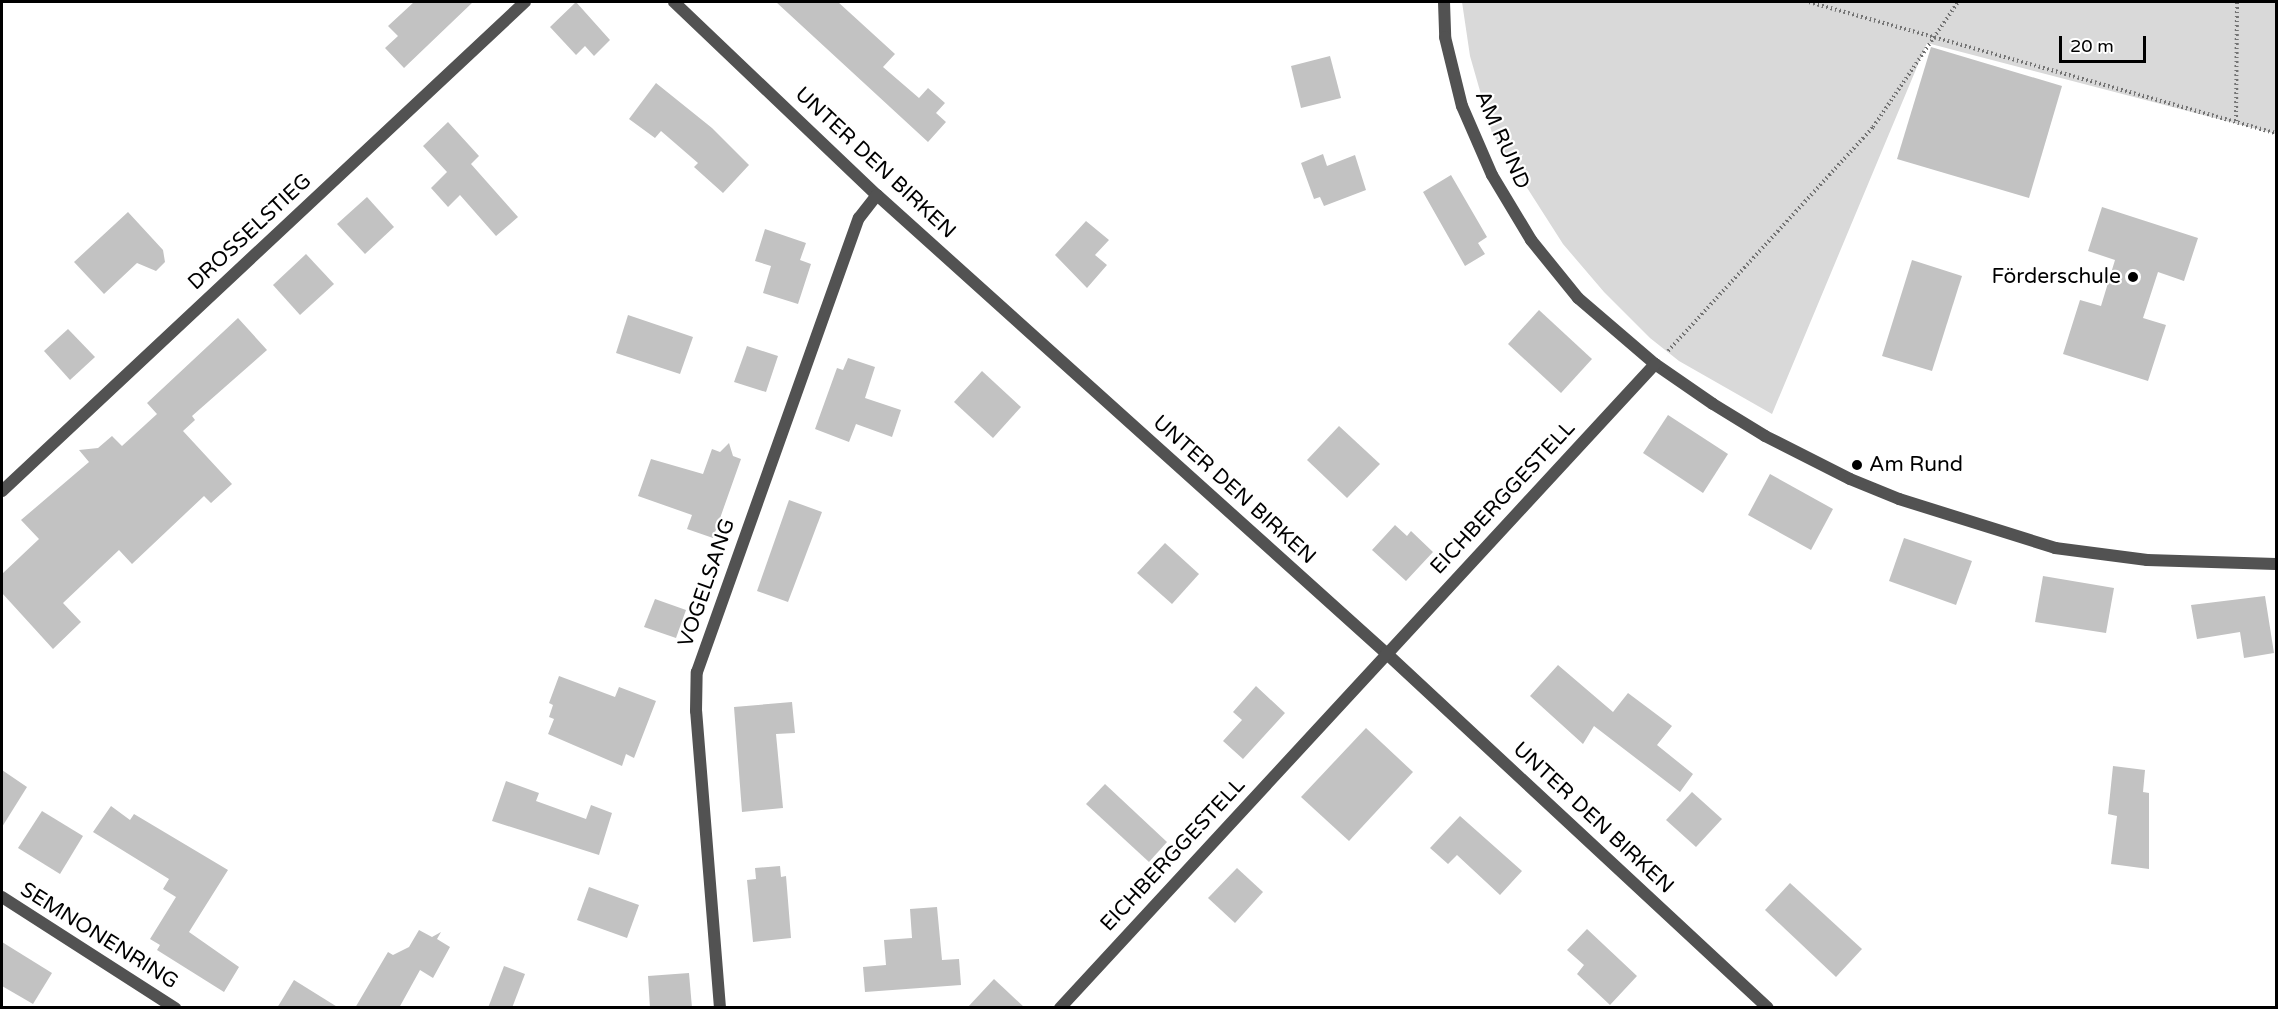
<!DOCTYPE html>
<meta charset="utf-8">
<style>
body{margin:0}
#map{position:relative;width:2278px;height:1009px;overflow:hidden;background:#fff;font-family:"Varela Round",sans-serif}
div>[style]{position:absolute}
.green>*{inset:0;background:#d9d9d9}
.building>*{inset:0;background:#c2c2c2}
.path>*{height:4px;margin-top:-2px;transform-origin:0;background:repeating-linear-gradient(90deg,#747474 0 1.5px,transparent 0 4.5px)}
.minor>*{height:12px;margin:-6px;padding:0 6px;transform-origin:6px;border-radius:6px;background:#525252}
.dots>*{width:16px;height:16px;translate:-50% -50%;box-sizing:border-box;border:3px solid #fff;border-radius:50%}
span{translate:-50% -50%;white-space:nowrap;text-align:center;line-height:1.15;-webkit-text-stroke:4.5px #fff;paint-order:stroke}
.street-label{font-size:21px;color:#000}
.poi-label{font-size:21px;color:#000}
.right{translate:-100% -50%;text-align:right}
.left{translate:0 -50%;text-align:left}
.frame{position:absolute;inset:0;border:3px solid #000;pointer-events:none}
.scale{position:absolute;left:2059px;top:36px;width:87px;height:27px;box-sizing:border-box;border:3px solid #000;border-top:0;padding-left:8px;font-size:18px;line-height:21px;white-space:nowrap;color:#000;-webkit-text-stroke:4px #fff;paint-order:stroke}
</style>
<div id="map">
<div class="green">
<div style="clip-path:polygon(1462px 2px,2276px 2px,2276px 134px,1927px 43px,1772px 414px,1679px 361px,1650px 338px,1604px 292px,1563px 244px,1492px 133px,1470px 56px)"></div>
</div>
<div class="building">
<div style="clip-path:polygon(414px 2px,473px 2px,404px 68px,385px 48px,398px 36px,388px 26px)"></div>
<div style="clip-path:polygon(576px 2px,610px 40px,594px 56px,585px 46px,576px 55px,550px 27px)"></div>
<div style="clip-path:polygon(776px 2px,838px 2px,895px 54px,883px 67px,919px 98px,928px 88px,945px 103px,936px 113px,946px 122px,928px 142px)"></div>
<div style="clip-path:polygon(1931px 47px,2062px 86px,2029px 198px,1897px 159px)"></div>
<div style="clip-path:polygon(1330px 56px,1341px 98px,1301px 108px,1291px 66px)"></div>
<div style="clip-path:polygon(656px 83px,712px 128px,749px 165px,723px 193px,694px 167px,698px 163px,661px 131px,655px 138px,629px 119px)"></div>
<div style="clip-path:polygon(448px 122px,479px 156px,471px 164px,518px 217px,496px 236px,460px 195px,448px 207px,431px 188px,447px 172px,423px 146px)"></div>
<div style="clip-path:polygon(1323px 154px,1327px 166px,1355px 155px,1366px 190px,1324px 206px,1320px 197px,1314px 199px,1301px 163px)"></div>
<div style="clip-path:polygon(1451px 175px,1487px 237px,1478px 243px,1485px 254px,1465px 266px,1423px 192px)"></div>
<div style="clip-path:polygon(367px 197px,394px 227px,365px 254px,337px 224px)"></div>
<div style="clip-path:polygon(2102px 207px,2198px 238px,2184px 281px,2158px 272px,2143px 318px,2166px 325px,2148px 381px,2063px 354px,2080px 300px,2101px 306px,2115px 260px,2088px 251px)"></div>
<div style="clip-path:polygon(128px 212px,163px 250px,165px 262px,156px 271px,137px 263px,104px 294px,74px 262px)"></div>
<div style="clip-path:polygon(1086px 221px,1109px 240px,1095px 255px,1107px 265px,1087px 288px,1055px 255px)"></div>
<div style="clip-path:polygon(765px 229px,806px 243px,800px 260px,811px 264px,798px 304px,763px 293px,771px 266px,755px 261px)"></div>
<div style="clip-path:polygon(306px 254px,334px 284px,300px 315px,273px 285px)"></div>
<div style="clip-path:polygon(1912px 260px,1962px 276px,1932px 371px,1882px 356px)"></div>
<div style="clip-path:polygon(1539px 310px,1592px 359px,1561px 393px,1508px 344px)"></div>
<div style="clip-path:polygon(628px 315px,693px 337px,680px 374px,616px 353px)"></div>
<div style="clip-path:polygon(238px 318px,267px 350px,192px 416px,195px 420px,183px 431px,232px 484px,211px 503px,204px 496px,132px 564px,119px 550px,63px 603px,81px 622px,53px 649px,2px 593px,2px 574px,39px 539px,21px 520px,89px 462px,79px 450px,98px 448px,112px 436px,122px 446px,157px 414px,147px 403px)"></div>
<div style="clip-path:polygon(68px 329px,95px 357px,70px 380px,44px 351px)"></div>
<div style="clip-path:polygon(747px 346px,778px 356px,766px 392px,734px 382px)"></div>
<div style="clip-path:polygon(848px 358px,875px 367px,865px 398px,901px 410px,892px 437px,856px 424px,849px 442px,815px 429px,837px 368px,843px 370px)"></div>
<div style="clip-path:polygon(982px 371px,1021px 407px,993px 438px,954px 402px)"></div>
<div style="clip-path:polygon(1668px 415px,1728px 454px,1703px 493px,1643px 453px)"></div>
<div style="clip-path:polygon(1339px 426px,1380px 464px,1347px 498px,1307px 460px)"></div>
<div style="clip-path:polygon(729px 443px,733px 456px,741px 459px,713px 538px,687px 529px,692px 515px,638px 496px,651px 459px,703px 474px,712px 449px,720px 452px)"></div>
<div style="clip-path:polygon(1770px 474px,1833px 509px,1811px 550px,1748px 515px)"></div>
<div style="clip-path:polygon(789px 500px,822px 512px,788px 602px,757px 591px)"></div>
<div style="clip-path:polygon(1395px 525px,1407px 536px,1411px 531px,1433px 552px,1406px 581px,1372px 550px)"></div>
<div style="clip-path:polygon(1904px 538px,1972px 561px,1956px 605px,1889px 581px)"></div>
<div style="clip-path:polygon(1165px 543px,1199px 574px,1172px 604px,1137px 573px)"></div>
<div style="clip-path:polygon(2043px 576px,2114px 588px,2106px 633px,2035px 622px)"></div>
<div style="clip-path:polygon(2265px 596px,2274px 653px,2244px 658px,2240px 632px,2197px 639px,2191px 605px)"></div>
<div style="clip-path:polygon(655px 599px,686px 610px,676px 638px,644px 627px)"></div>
<div style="clip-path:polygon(1558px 665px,1613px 712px,1628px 693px,1672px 726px,1657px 745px,1693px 774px,1680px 792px,1594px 726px,1583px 744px,1530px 696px)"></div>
<div style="clip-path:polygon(559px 676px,615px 697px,619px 687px,656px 701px,634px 758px,626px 754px,622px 766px,548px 734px,554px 719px,549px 717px,553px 705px,549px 703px)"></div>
<div style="clip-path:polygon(1256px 686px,1285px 713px,1243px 759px,1223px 741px,1242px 720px,1233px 712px)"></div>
<div style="clip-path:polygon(792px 702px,795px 733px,776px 734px,783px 808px,742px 812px,734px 707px)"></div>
<div style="clip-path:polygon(1366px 728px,1413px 772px,1349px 841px,1301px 797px)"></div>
<div style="clip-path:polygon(2113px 766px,2145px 770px,2143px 792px,2149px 793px,2149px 869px,2111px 864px,2117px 816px,2108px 814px)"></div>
<div style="clip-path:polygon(2px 770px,27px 787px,2px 827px)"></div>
<div style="clip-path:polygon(506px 781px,539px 793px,536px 801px,586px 819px,591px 805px,612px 813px,599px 855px,492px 821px)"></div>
<div style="clip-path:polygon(1105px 784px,1167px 842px,1149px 862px,1086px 804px)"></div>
<div style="clip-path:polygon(1692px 792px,1722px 819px,1696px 847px,1666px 820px)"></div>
<div style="clip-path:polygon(111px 806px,130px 820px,134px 814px,228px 870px,189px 932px,239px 967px,224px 992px,157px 950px,160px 945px,150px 939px,176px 897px,163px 889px,169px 879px,93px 832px)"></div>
<div style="clip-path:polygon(42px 811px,83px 836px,60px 874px,18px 848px)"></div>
<div style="clip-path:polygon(1460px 816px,1522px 871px,1500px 895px,1457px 855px,1448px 864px,1430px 848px)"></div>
<div style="clip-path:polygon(780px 866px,781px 877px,786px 876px,791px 938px,753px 942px,747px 880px,756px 879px,755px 868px)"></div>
<div style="clip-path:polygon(1237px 868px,1263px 892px,1235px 923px,1208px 898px)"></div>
<div style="clip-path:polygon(1790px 883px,1862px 949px,1836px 977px,1765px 910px)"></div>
<div style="clip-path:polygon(589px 887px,639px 905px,627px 938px,577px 920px)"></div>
<div style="clip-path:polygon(937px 907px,942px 960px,959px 959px,961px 985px,865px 992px,863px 967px,886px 965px,884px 940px,912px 938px,910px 909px)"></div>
<div style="clip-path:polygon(1587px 929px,1637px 976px,1610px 1005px,1577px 974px,1584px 965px,1567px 950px)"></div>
<div style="clip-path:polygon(419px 930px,432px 937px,441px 932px,437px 939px,450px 947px,433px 978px,420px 970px,399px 1008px,355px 1008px,388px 952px,393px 955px,409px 947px)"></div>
<div style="clip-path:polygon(2px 942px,52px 973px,33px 1004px,2px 986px)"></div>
<div style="clip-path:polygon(504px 966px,525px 974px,512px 1008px,488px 1008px)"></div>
<div style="clip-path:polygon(689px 973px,692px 1008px,650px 1008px,648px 976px)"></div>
<div style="clip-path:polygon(994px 979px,1025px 1008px,967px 1008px)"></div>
<div style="clip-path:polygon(294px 980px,339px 1008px,277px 1008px)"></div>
</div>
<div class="path">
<div style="left:1809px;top:2px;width:485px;rotate:15.7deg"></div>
<div style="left:2236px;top:121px;width:119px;rotate:-89.5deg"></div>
<div style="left:1668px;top:351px;width:304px;rotate:-47.5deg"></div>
<div style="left:1873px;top:127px;width:151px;rotate:-55.8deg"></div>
</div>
<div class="minor">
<div style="left:674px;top:2px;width:280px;rotate:43.6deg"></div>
<div style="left:877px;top:195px;width:685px;rotate:41.98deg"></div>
<div style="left:1386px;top:653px;width:521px;rotate:42.9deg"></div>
<div style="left:1444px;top:2px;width:35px;rotate:88deg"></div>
<div style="left:1445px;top:37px;width:71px;rotate:76.2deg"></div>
<div style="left:1462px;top:106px;width:75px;rotate:66.5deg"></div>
<div style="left:1492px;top:175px;width:76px;rotate:59deg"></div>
<div style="left:1531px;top:240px;width:75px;rotate:51deg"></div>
<div style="left:1578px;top:298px;width:101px;rotate:40.6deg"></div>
<div style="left:1655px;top:364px;width:70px;rotate:34.6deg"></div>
<div style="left:1713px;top:404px;width:61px;rotate:31.6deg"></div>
<div style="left:1765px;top:436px;width:95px;rotate:26.8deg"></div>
<div style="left:1850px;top:479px;width:53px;rotate:22.2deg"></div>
<div style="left:1899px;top:499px;width:164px;rotate:17.4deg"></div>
<div style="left:2055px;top:548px;width:93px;rotate:7.4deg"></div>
<div style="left:2147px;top:560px;width:129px;rotate:1.8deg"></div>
<div style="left:2px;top:491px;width:716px;rotate:-43.08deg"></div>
<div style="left:2px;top:897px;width:206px;rotate:32.7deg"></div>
<div style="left:720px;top:1008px;width:298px;rotate:-94.6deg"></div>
<div style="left:696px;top:711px;width:39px;rotate:-89deg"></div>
<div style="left:697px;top:672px;width:482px;rotate:-70.4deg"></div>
<div style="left:859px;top:218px;width:29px;rotate:-52deg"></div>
<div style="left:1060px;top:1008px;width:877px;rotate:-47.26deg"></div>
</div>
<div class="dots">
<div style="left:2133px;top:277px;background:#000"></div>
<div style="left:1857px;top:465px;background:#000"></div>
</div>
<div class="street-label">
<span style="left:1502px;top:140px;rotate:66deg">AM RUND</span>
<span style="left:875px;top:163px;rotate:43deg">UNTER DEN BIRKEN</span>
<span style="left:250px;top:232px;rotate:-43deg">DROSSELSTIEG</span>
<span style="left:1234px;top:490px;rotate:42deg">UNTER DEN BIRKEN</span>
<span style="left:1503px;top:498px;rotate:-47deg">EICHBERGGESTELL</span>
<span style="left:707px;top:583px;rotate:-71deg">VOGELSANG</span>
<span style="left:1593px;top:818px;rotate:43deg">UNTER DEN BIRKEN</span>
<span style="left:1173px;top:855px;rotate:-47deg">EICHBERGGESTELL</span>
<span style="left:99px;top:936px;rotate:32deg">SEMNONENRING</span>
</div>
<div class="poi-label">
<span class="right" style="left:2121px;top:277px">Förderschule</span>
<span class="left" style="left:1869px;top:465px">Am Rund</span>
</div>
<div class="frame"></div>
<div class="scale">20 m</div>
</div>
